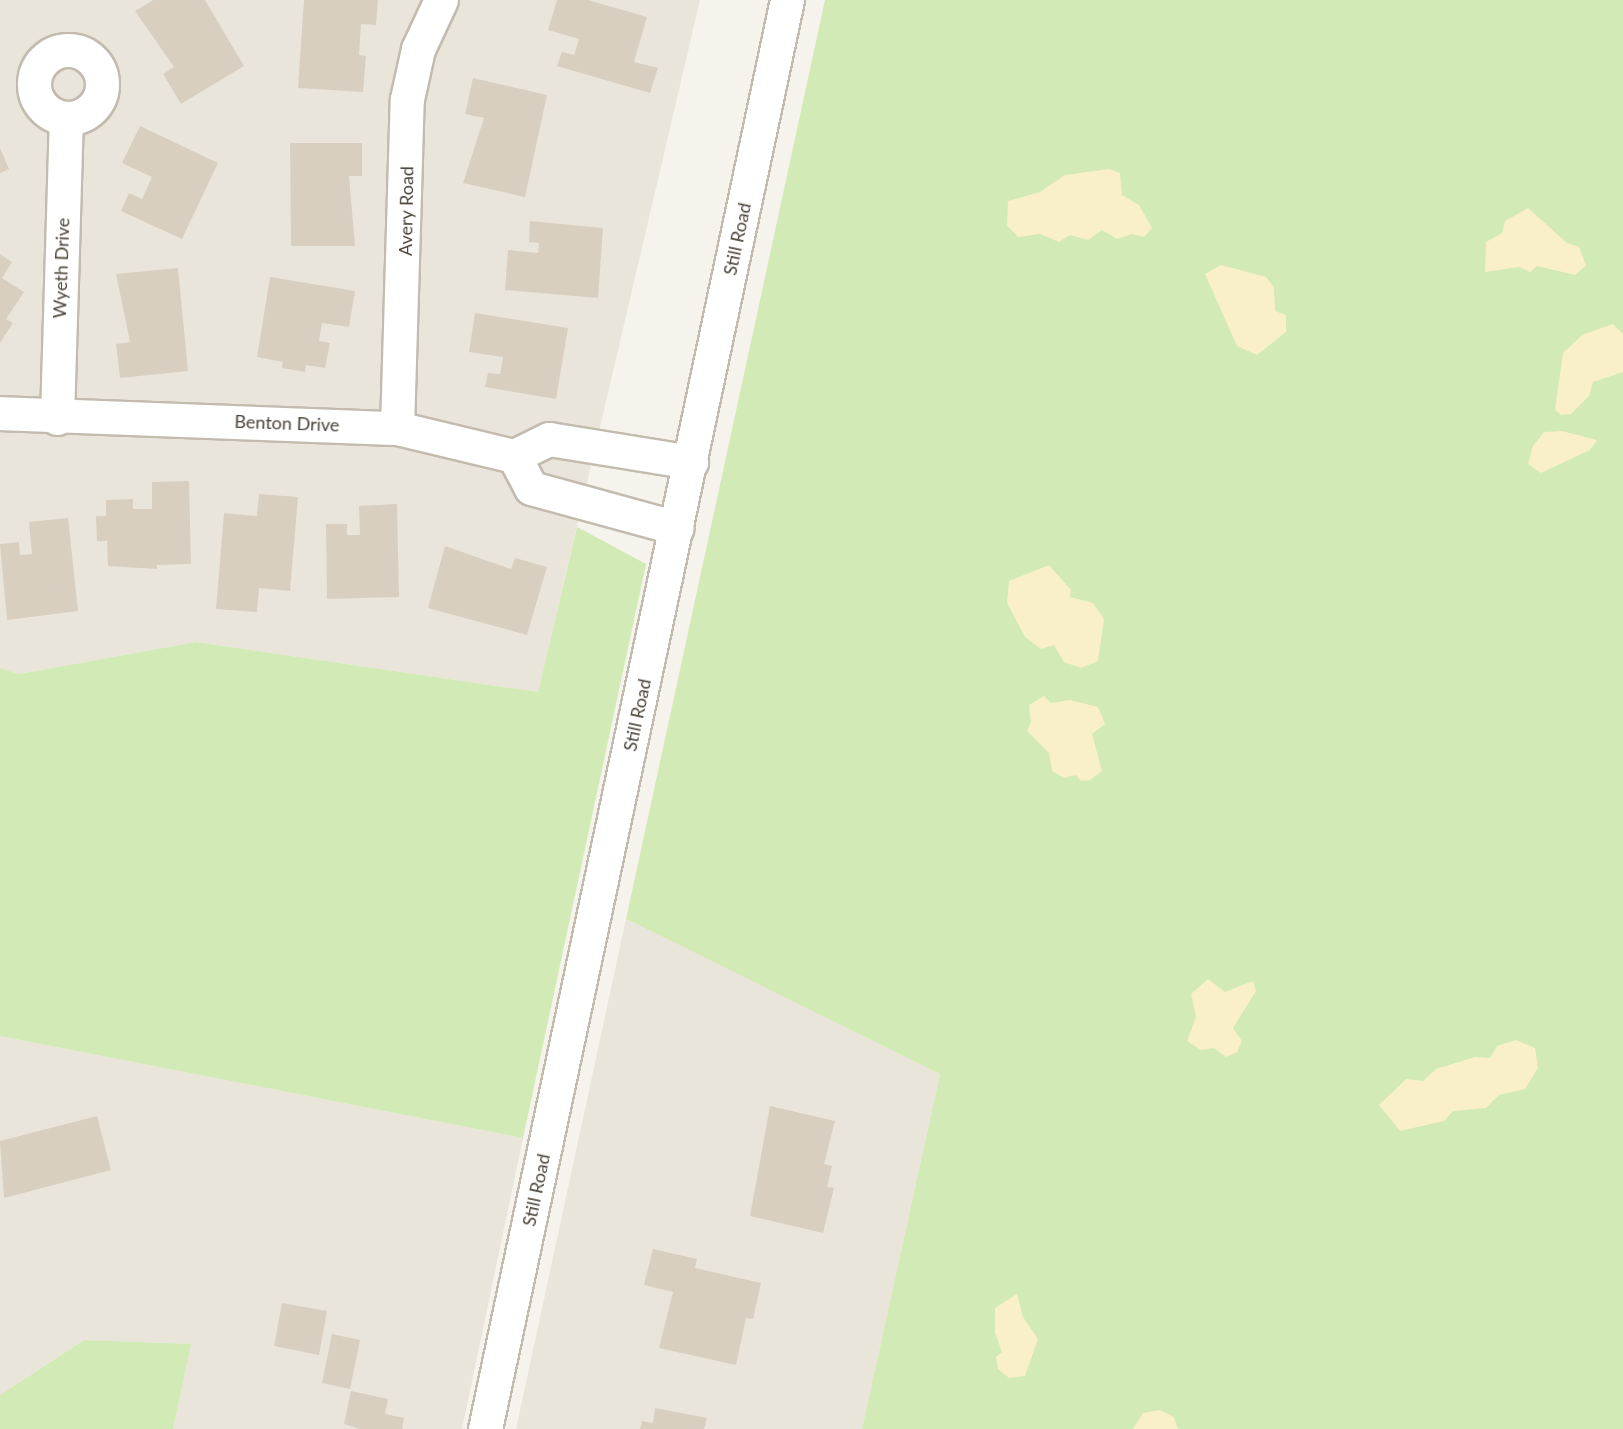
<!DOCTYPE html>
<style>
body{margin:0}
#map{position:relative;width:1623px;height:1429px;overflow:hidden;background:#f6f3ec;font-family:Lato,sans-serif}
div>[style]{position:absolute}
.residential>*{inset:0;background:#eae5da}
.green>*{inset:0;background:#d2eab5}
.sand>*{inset:0;background:#f9efc9}
.building>*{inset:0;background:#d8cfc1}
.roads{filter:drop-shadow(2px 0 #c2bbae) drop-shadow(-2px 0 #c2bbae) drop-shadow(0 2px #c2bbae) drop-shadow(0 -2px #c2bbae)}
.minor>*{height:33px;margin:-16.5px;padding:0 16.5px;transform-origin:16.5px;border-radius:16.5px;background:#fff}
.minor>.ring{margin:-16.5px;padding:0;box-sizing:content-box;background:none;border:33px solid #fff;border-radius:50%}
span{translate:-50% -50%;white-space:nowrap;text-align:center;line-height:1.15;-webkit-text-stroke:4.5px #fff;paint-order:stroke}
.street-label{font-size:18px;color:#4b4439}
</style>
<div id="map">
<div class="residential">
<div style="clip-path:polygon(0 0,700px 0,538px 692px,196px 642px,19px 674px,0 668px)"></div>
<div style="clip-path:polygon(626px 919px,940px 1074px,862px 1429px,516px 1429px)"></div>
<div style="clip-path:polygon(0 1036px,523px 1138px,462px 1429px,173px 1429px,190px 1344px,84px 1340px,0 1395px)"></div>
</div>
<div class="green">
<div style="clip-path:polygon(825px 0,1623px 0,1623px 1429px,862px 1429px,940px 1074px,626px 919px)"></div>
<div style="clip-path:polygon(577px 527px,646px 564px,523px 1138px,0 1036px,0 668px,19px 674px,196px 642px,538px 692px)"></div>
<div style="clip-path:polygon(84px 1340px,191px 1344px,173px 1429px,0 1429px,0 1395px)"></div>
</div>
<div class="sand">
<div style="clip-path:polygon(1109px 169px,1120px 173px,1122px 195px,1139px 205px,1152px 228px,1144px 237px,1132px 234px,1117px 239px,1102px 230px,1088px 240px,1070px 235px,1059px 242px,1040px 234px,1018px 237px,1007px 225px,1008px 201px,1040px 192px,1065px 175px)"></div>
<div style="clip-path:polygon(1528px 208px,1567px 243px,1579px 247px,1586px 266px,1575px 275px,1537px 266px,1530px 272px,1519px 267px,1485px 272px,1486px 242px,1502px 233px,1505px 221px)"></div>
<div style="clip-path:polygon(1221px 265px,1266px 277px,1274px 287px,1275px 311px,1286px 315px,1286px 332px,1257px 355px,1237px 346px,1205px 274px)"></div>
<div style="clip-path:polygon(1613px 324px,1623px 334px,1623px 372px,1593px 382px,1589px 396px,1571px 414px,1561px 415px,1555px 410px,1563px 353px,1582px 335px)"></div>
<div style="clip-path:polygon(1562px 431px,1597px 440px,1590px 450px,1541px 473px,1528px 464px,1533px 446px,1544px 432px)"></div>
<div style="clip-path:polygon(1049px 565px,1071px 590px,1070px 597px,1093px 603px,1104px 619px,1098px 661px,1081px 668px,1064px 662px,1054px 645px,1041px 649px,1025px 637px,1007px 603px,1009px 581px)"></div>
<div style="clip-path:polygon(1044px 696px,1051px 703px,1070px 700px,1098px 707px,1105px 724px,1092px 734px,1102px 771px,1090px 780px,1081px 781px,1076px 775px,1064px 778px,1052px 771px,1049px 753px,1027px 731px,1031px 722px,1029px 705px)"></div>
<div style="clip-path:polygon(1208px 979px,1225px 992px,1253px 981px,1256px 991px,1233px 1028px,1242px 1041px,1237px 1052px,1226px 1057px,1214px 1048px,1201px 1050px,1187px 1041px,1196px 1017px,1191px 994px)"></div>
<div style="clip-path:polygon(1516px 1040px,1535px 1048px,1538px 1068px,1525px 1089px,1499px 1095px,1486px 1108px,1453px 1111px,1444px 1121px,1400px 1131px,1379px 1105px,1406px 1079px,1423px 1081px,1436px 1069px,1475px 1057px,1490px 1058px,1497px 1046px)"></div>
<div style="clip-path:polygon(1017px 1294px,1023px 1317px,1038px 1339px,1025px 1376px,1009px 1378px,998px 1369px,996px 1357px,1002px 1352px,995px 1333px,995px 1308px)"></div>
<div style="clip-path:polygon(1160px 1410px,1174px 1417px,1178px 1429px,1133px 1429px,1143px 1413px)"></div>
</div>
<div class="building">
<div style="clip-path:polygon(153px 0,205px 0,244px 66px,181px 104px,163px 74px,174px 67px,135px 11px)"></div>
<div style="clip-path:polygon(304px 0,378px 0,376px 25px,361px 24px,359px 55px,366px 56px,363px 92px,298px 88px)"></div>
<div style="clip-path:polygon(557px 0,588px 0,647px 17px,634px 62px,658px 68px,650px 93px,557px 66px,562px 52px,574px 55px,579px 39px,548px 30px)"></div>
<div style="clip-path:polygon(473px 78px,547px 95px,525px 197px,463px 183px,484px 118px,465px 114px)"></div>
<div style="clip-path:polygon(140px 126px,218px 163px,182px 239px,121px 211px,129px 193px,142px 199px,152px 177px,122px 163px)"></div>
<div style="clip-path:polygon(290px 143px,362px 143px,362px 176px,349px 176px,355px 246px,291px 246px)"></div>
<div style="clip-path:polygon(0 148px,9px 169px,0 173px)"></div>
<div style="clip-path:polygon(530px 221px,603px 228px,598px 298px,505px 290px,508px 250px,538px 253px,539px 243px,529px 242px)"></div>
<div style="clip-path:polygon(0 254px,12px 262px,2px 278px,24px 292px,6px 319px,13px 323px,0 343px)"></div>
<div style="clip-path:polygon(178px 268px,188px 371px,120px 378px,116px 344px,130px 342px,116px 274px)"></div>
<div style="clip-path:polygon(270px 277px,355px 291px,349px 327px,322px 323px,319px 341px,330px 343px,325px 368px,306px 365px,305px 372px,282px 368px,283px 362px,257px 357px)"></div>
<div style="clip-path:polygon(475px 313px,568px 328px,556px 399px,485px 387px,488px 373px,500px 374px,503px 357px,469px 352px)"></div>
<div style="clip-path:polygon(189px 481px,191px 564px,157px 565px,157px 569px,108px 566px,107px 541px,97px 541px,96px 516px,106px 516px,106px 500px,133px 499px,133px 509px,152px 509px,152px 482px)"></div>
<div style="clip-path:polygon(259px 494px,298px 497px,290px 591px,259px 588px,257px 612px,216px 609px,224px 513px,257px 516px)"></div>
<div style="clip-path:polygon(397px 504px,399px 597px,327px 599px,326px 524px,347px 524px,347px 535px,360px 535px,359px 506px)"></div>
<div style="clip-path:polygon(68px 518px,78px 611px,7px 620px,0 544px,19px 542px,20px 555px,32px 554px,29px 522px)"></div>
<div style="clip-path:polygon(445px 546px,511px 569px,515px 558px,547px 567px,527px 635px,428px 608px)"></div>
<div style="clip-path:polygon(770px 1106px,835px 1121px,824px 1164px,832px 1166px,827px 1187px,834px 1188px,823px 1233px,750px 1216px)"></div>
<div style="clip-path:polygon(97px 1116px,111px 1170px,4px 1198px,0 1141px)"></div>
<div style="clip-path:polygon(653px 1249px,697px 1259px,695px 1268px,761px 1283px,753px 1319px,746px 1318px,736px 1365px,659px 1348px,673px 1292px,644px 1285px)"></div>
<div style="clip-path:polygon(282px 1303px,327px 1311px,319px 1355px,274px 1346px)"></div>
<div style="clip-path:polygon(332px 1334px,360px 1340px,350px 1389px,322px 1383px)"></div>
<div style="clip-path:polygon(351px 1391px,388px 1399px,385px 1414px,404px 1418px,402px 1429px,359px 1429px,344px 1424px)"></div>
<div style="clip-path:polygon(655px 1408px,707px 1418px,704px 1429px,640px 1429px,642px 1421px,653px 1423px)"></div>
</div>
<div class="roads">
<div class="minor">
<div class="ring" style="left:34px;top:50px;width:35px;height:35px"></div>
<div style="left:0;top:413px;width:397px;rotate:2.2deg"></div>
<div style="left:397px;top:428px;width:120px;rotate:13.5deg"></div>
<div style="left:514px;top:456px;width:39px;rotate:-26deg"></div>
<div style="left:549px;top:439px;width:144px;rotate:9.2deg"></div>
<div style="left:57px;top:418px;width:300px;rotate:-88.3deg"></div>
<div style="left:397px;top:428px;width:329px;rotate:-88.3deg"></div>
<div style="left:407px;top:99px;width:51px;rotate:-77.6deg"></div>
<div style="left:418px;top:49px;width:54px;rotate:-64.9deg"></div>
<div style="left:514px;top:456px;width:36px;rotate:62deg"></div>
<div style="left:531px;top:488px;width:151px;rotate:15.3deg"></div>
<div style="left:485px;top:1429px;width:1461px;rotate:-78.07deg"></div>
</div>
</div>
<div class="street-label">
<span style="left:406px;top:211px;rotate:-89deg">Avery Road</span>
<span style="left:737px;top:239px;rotate:-78deg">Still Road</span>
<span style="left:61px;top:268px;rotate:-88deg">Wyeth Drive</span>
<span style="left:287px;top:423px;rotate:2deg">Benton Drive</span>
<span style="left:637px;top:715px;rotate:-78deg">Still Road</span>
<span style="left:536px;top:1190px;rotate:-78deg">Still Road</span>
</div>
</div>
